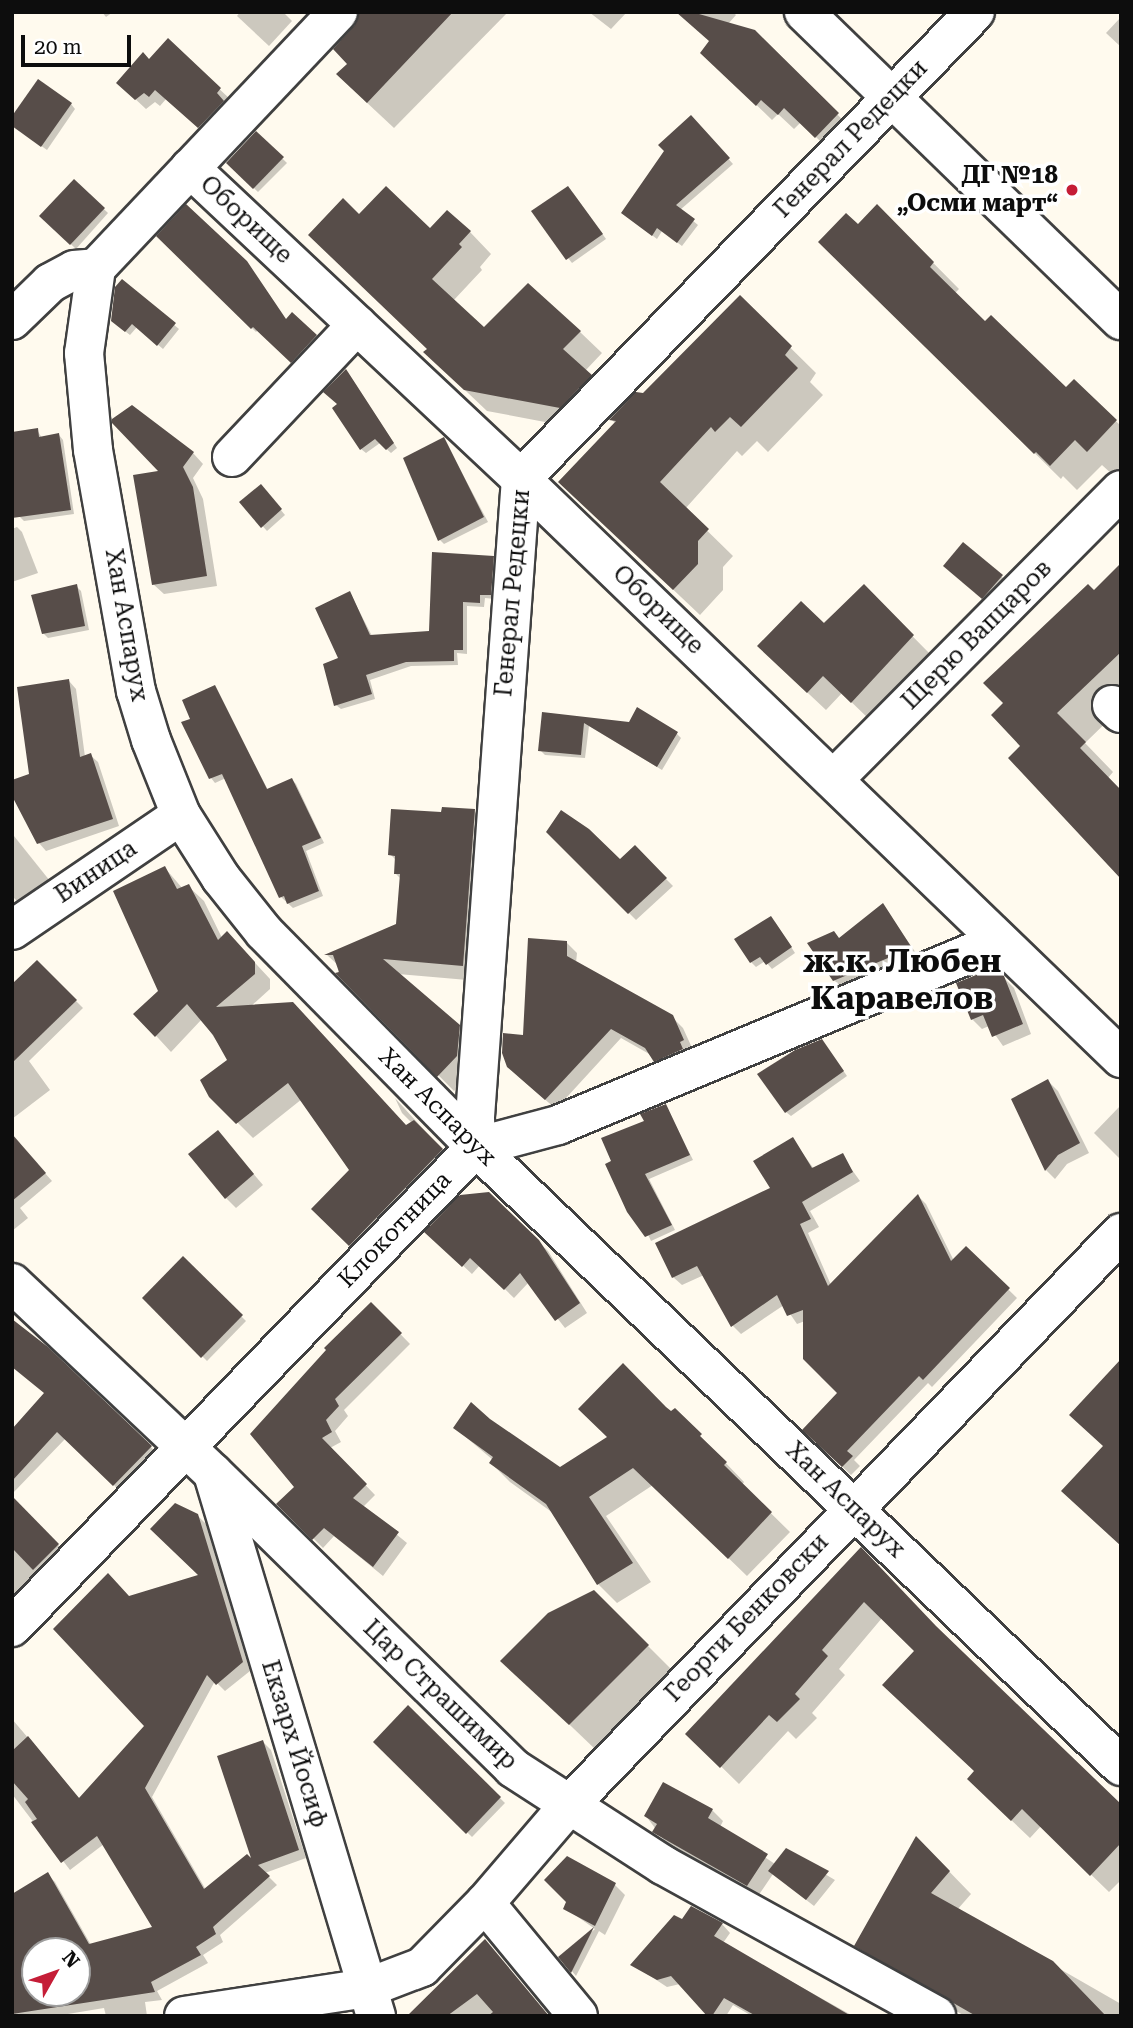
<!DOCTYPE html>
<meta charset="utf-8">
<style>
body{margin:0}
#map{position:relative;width:1133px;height:2028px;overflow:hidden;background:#fffaee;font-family:"Roboto Serif",serif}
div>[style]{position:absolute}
.shadow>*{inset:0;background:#0003}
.building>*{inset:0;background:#574d49}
.roads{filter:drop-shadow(2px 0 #404040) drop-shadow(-2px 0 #404040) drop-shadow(0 2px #404040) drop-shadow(0 -2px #404040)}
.street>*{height:38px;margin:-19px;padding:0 19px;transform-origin:19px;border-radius:19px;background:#fff}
.dots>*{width:19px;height:19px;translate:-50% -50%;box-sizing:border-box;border:4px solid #fff;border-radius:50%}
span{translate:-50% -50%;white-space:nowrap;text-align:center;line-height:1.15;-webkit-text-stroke:7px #fff;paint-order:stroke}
.street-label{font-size:24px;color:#0d0d0d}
.poi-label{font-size:24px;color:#0d0d0d;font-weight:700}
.right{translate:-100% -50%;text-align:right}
.district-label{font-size:32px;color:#0d0d0d;font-weight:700}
.frame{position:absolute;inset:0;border:14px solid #0d0d0d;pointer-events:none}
.north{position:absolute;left:21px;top:1937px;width:70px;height:70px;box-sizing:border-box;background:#fff;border:2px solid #9e9e9e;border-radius:50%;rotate:50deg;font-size:19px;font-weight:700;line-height:28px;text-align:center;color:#0d0d0d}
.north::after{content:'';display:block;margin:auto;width:24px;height:32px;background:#c51d37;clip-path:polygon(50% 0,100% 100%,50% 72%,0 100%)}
.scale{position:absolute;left:21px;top:35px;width:110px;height:32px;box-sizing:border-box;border:4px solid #0d0d0d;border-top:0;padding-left:9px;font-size:21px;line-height:24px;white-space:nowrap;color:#0d0d0d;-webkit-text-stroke:5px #fff;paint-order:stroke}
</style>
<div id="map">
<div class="shadow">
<div style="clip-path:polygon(102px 12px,113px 12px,106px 17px)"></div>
<div style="clip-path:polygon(240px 12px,283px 12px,292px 21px,269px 46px,237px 16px)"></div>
<div style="clip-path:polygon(365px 12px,508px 12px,394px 128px,364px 100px,350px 64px,355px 28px)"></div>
<div style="clip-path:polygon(589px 12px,627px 12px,611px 29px)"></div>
<div style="clip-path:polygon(677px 12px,733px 12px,736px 15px,728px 24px,754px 32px,853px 130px,831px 152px,801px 122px,794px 129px,778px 114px,772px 120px,718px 68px,711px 42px)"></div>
<div style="clip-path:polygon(1121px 17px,1121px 47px,1106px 33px)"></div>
<div style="clip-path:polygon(168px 41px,230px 99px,209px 137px,166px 99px,160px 106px,155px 102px,146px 109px,118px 83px,149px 61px)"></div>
<div style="clip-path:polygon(71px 104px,75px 109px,47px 150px,15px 127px)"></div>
<div style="clip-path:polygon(691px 118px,733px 164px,680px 210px,698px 225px,682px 246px,662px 231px,657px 239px,628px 217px)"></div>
<div style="clip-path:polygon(256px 133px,287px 163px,258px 192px,228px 163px)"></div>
<div style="clip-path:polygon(74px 181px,108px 213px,76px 249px,41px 216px)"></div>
<div style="clip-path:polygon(573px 193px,606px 239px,572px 263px,568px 258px)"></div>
<div style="clip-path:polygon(877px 206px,959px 289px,954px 294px,985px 324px,1066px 390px,1074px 381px,1121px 426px,1121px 469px,1114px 476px,1102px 465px,1077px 490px,1063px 476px,1061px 479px,820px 242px,858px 226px)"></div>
<div style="clip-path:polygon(359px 216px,430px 230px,470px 232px,491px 254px,480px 267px,482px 270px,453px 301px,485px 330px,580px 332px,602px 353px,585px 371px,612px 398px,582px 429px,487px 411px,448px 374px,429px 349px)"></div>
<div style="clip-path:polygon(158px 236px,287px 321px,292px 315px,321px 341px,297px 366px,258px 330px,256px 332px)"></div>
<div style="clip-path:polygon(122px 281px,179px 329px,163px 349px,137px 327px,130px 335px,117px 325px)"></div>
<div style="clip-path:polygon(740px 298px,816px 373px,810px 382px,823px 395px,768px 452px,757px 441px,742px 456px,737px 451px,685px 509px,733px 556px,723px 567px,723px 590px,700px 615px,586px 507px,616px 424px,612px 420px,643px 395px)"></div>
<div style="clip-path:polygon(350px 376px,397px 448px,391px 453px,380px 443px,366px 453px,361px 449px,339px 405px)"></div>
<div style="clip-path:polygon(37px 430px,42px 438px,59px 435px,63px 440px,74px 514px,24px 521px,19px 516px)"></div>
<div style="clip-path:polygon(444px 439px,488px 522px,444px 544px,440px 540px)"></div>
<div style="clip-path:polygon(193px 453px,203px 464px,193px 478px,203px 499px,217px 586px,164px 594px,153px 584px,161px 472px)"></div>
<div style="clip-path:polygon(265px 491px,285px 515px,267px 531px,241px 502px)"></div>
<div style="clip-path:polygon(17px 527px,22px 532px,38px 573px,12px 582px,12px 529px)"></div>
<div style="clip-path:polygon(493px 558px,497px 563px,495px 599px,485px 598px,484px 607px,467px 606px,467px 654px,457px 653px,458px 665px,411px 666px,370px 680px,375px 699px,341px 709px,336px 705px,350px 593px,372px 636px,431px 633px)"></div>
<div style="clip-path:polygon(1121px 566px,1121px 708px,1085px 743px,1113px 772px,1108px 778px,1121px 876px,1010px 758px,1023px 746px,1005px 703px,1095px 592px)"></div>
<div style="clip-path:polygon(949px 570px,1002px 577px,1006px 581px,987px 602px)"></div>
<div style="clip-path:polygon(76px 586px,81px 591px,89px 630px,48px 638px,43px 633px)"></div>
<div style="clip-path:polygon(864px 587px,930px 654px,870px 720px,842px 693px,826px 710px,777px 664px)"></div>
<div style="clip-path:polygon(69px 681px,76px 689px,85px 757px,90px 755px,98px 762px,119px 826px,46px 851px,39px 843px,31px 775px)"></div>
<div style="clip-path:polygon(214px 687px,268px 790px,292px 780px,296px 784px,324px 843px,306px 851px,323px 896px,293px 908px,281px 897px,226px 778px,215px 783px,211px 778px,184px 723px,193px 720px)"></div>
<div style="clip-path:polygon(544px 713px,677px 734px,681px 738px,662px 770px,589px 726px,585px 758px,545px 755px,540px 750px)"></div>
<div style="clip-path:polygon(474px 811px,490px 827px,479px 981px,398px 974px,475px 1042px,473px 1072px,454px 1091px,338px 974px,339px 966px,327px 955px,398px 925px,401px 879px,395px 873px,396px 860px,390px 854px,443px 814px)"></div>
<div style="clip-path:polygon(548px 832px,620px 862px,635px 848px,673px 886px,636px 920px)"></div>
<div style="clip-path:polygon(14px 836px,54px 886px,24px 908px,12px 896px)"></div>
<div style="clip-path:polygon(165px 868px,183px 889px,188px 886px,204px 901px,222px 938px,242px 949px,270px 979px,270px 989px,250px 1007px,407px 1127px,412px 1123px,402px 1113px,395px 1098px,457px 1166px,366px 1260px,314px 1209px,351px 1170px,302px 1099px,253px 1138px,211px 1096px,229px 1060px,202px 1019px,171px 1052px,136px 1014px,160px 992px)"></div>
<div style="clip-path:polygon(883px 905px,918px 956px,841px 987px,834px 980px)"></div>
<div style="clip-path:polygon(775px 922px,795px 953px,772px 969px,765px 961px,756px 967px,751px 962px)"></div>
<div style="clip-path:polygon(567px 943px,577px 953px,576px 963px,672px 1017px,683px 1028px,693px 1050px,665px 1071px,651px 1055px,621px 1038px,556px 1109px,519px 1077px,525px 1036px)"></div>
<div style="clip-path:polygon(37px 962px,83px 1008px,29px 1061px,50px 1090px,12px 1119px,12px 986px)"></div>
<div style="clip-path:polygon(995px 969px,1014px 988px,1031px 1034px,1003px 1046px,989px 1026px,982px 1029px,972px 1019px)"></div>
<div style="clip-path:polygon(826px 1046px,847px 1076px,791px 1116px,786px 1112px)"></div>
<div style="clip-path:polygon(1048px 1081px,1058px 1091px,1089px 1153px,1067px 1164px,1055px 1179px,1046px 1170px)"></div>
<div style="clip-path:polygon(1121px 1105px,1121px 1160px,1094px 1133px)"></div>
<div style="clip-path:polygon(666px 1106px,693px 1160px,649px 1179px,675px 1230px,651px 1241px,614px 1162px,646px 1122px)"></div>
<div style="clip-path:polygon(218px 1132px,263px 1185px,236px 1208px,226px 1198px)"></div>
<div style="clip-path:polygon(12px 1136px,52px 1181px,20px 1208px,28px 1218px,12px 1231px)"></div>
<div style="clip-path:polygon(793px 1140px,814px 1169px,842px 1156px,860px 1181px,810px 1211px,819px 1227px,808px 1233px,831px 1285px,918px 1196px,926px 1204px,954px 1261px,966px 1248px,1017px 1298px,932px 1387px,928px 1383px,854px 1460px,860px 1466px,851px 1475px,804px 1430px,839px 1394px,821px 1377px,805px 1321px,797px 1324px,784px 1305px,741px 1334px,733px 1326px,704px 1275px,682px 1285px,673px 1277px,772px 1189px)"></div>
<div style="clip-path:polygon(489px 1194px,548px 1251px,587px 1313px,565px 1328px,529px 1282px,514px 1298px,480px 1265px,472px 1274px,427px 1232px)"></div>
<div style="clip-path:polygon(183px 1259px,246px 1321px,207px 1361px,144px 1298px)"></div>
<div style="clip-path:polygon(371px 1304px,410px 1344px,344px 1410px,348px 1416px,335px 1431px,341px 1442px,330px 1448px,375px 1495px,363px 1507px,407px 1543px,383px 1576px,334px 1536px,323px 1548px,279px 1504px,296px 1487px)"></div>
<div style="clip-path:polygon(95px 1394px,158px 1454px,121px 1492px,66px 1438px,12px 1494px,12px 1432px)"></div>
<div style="clip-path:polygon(675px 1410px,744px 1482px,742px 1485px,790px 1532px,747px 1576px,653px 1485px,606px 1516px,651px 1582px,617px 1603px,598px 1584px,553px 1513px,510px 1482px,491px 1463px,493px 1460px,455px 1428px,488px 1421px,560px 1469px)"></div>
<div style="clip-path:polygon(12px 1498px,65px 1552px,12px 1606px)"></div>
<div style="clip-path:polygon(evenodd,197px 1515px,206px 1524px,250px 1671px,225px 1691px,215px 1681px,152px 1797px,206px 1890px,255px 1864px,263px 1742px,271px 1750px,306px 1858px,265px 1873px,277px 1885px,220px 1935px,223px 1942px,203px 1955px,208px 1963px,157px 1991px,162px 2000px,145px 2002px,147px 2016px,106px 2016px,104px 2008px,56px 2016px,12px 2016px,12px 1896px,47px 1874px,55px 1882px,91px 1945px,155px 1928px,104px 1844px,70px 1870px,12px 1794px,12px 1719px,80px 1799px,147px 1726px,129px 1597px,201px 1576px,197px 1515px,35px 1951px,77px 1951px,77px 1993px,35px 1993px,35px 1951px)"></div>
<div style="clip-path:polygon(861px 1550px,945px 1637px,1121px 1806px,1121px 1880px,1109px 1892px,1041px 1826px,1030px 1838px,987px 1797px,916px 1651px,882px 1618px,839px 1669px,845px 1675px,812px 1713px,817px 1718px,796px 1739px,788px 1731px,739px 1784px,688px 1734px)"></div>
<div style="clip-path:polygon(594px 1592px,674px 1672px,596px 1750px,503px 1661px)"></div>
<div style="clip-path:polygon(408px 1708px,505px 1803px,472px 1837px,375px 1742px)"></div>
<div style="clip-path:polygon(712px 1810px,723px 1821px,720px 1827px,775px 1864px,786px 1851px,835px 1880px,814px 1906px,773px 1874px,758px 1896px,666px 1843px,646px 1816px)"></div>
<div style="clip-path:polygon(567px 1859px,615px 1885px,625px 1895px,605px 1935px,599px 1931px,576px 1976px,561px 1958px,595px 1929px,565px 1908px,569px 1902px)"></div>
<div style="clip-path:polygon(939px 1861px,971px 1894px,957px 1910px,1121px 2004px,1121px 2016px,965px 2016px,878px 1968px,856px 1945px)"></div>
<div style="clip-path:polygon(683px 1922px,722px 1924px,730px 1933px,723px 1943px,853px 2016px,752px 2016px,733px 2005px,726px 2016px,710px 2016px,680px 1984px,667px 1987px,632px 1964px)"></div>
<div style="clip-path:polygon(485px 1941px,549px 2016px,411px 2016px)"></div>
</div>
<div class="building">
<div style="clip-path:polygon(359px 12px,453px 12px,367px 103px,336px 74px,347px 64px,333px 49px,354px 26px)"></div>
<div style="clip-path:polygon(676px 12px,692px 12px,755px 30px,839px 113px,815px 138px,784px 108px,778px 115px,761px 100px,756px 106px,700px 53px,709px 41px)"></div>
<div style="clip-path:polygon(168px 38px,221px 88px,217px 93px,224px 101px,198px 128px,155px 90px,149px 97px,144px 93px,135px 100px,116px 83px,143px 52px,149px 59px)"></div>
<div style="clip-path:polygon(38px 79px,72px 103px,41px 147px,12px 126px,12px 116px)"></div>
<div style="clip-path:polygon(691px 115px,730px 158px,676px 205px,695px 219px,677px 243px,657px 228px,652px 236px,621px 213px,664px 151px,658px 145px)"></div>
<div style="clip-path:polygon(256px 131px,284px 157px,253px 189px,226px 163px)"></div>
<div style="clip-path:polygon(74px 179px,105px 208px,70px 245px,39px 216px)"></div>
<div style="clip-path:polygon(386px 186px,430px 228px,447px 210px,471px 231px,459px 244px,462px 247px,432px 279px,484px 327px,528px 283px,581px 331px,563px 349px,592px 375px,560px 408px,464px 390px,423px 352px,427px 349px,308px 235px,343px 198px,359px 214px)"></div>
<div style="clip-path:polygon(568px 186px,603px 234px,566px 260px,531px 211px)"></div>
<div style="clip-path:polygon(186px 204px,247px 261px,286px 319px,292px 312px,317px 335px,291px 363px,253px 327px,251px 329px,156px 236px)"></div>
<div style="clip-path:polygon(877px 204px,934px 262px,930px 267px,985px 321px,991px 315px,1066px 387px,1074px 379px,1117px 420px,1087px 452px,1075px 440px,1050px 466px,1036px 452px,1034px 454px,818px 242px,846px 213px,858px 224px)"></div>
<div style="clip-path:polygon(122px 279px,176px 323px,157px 346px,132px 324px,125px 332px,111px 321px,115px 287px)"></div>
<div style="clip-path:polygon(740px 295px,792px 346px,785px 355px,798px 368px,741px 427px,730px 417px,715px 432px,711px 427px,660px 482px,709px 529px,698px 541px,698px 564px,673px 590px,558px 482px,616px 421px,609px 420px,636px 392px,643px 393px)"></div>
<div style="clip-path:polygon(346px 369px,394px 443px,386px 450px,375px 439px,360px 450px,332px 408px,337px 404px,323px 392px)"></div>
<div style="clip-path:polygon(132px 405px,194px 452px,183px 467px,193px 487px,207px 576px,152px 585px,133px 475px,158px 471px,112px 423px,112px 419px)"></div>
<div style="clip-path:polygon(38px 428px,39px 437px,59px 433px,71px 510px,12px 518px,12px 432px)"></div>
<div style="clip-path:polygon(444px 437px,484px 517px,438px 541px,403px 458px)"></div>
<div style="clip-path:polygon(261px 484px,282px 509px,261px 528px,239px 502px)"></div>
<div style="clip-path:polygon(963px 542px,1003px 575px,982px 599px,943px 566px)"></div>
<div style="clip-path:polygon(432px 552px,494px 556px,491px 595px,480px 595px,480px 603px,463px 602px,463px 650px,454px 650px,454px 661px,406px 662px,366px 675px,372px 694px,334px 706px,323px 664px,338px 658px,315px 608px,350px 591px,370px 635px,429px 631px)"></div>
<div style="clip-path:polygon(1121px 563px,1121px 652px,1057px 713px,1086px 742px,1080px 748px,1121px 790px,1121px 879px,1008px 758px,1020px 746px,991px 715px,1003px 703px,983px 683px,1088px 584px,1094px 590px)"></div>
<div style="clip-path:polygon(77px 584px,85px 626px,42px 634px,31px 595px)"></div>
<div style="clip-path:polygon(864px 584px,914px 635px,851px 703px,823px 676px,807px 693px,757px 646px,801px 601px,824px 623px)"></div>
<div style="clip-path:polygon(69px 679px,80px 757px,91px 753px,113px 819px,37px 844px,12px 796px,12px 780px,29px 774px,17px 687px)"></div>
<div style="clip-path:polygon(215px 685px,267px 789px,292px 778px,321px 838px,302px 846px,319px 891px,287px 904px,284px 896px,279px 898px,222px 774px,209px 779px,181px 722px,190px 719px,182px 700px)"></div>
<div style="clip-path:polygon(637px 707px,678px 732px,657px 767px,584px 723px,581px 755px,538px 751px,542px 712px,629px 722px)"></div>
<div style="clip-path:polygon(442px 807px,475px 809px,463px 966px,383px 959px,460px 1025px,457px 1056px,437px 1077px,335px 973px,339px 972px,333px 955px,324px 955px,396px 924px,400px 874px,394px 874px,395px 856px,388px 855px,391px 809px,441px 812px)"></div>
<div style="clip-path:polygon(561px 810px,589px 829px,620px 859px,635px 845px,667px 878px,628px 914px,546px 832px)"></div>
<div style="clip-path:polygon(165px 866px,177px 889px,189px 884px,218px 940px,227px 931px,255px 962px,255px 974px,216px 1007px,293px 1002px,406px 1125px,414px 1120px,443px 1149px,349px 1246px,311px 1209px,349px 1170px,288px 1083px,236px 1124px,209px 1097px,200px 1080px,227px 1060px,213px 1035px,187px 1004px,155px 1037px,133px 1014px,158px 991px,113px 891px)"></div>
<div style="clip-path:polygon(883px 903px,912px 948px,833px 981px,807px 943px,834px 931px,839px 938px)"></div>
<div style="clip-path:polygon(771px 916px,792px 947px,766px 965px,760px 957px,750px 963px,734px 939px)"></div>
<div style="clip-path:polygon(528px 938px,567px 941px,567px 956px,673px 1015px,684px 1040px,680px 1042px,683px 1049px,654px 1062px,645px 1048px,611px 1029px,545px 1100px,507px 1067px,502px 1053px,503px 1033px,523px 1035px)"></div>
<div style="clip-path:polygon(37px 960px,77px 1000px,12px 1063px,12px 984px)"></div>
<div style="clip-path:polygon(996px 967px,1004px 976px,1023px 1024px,992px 1037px,983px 1015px,971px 1020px,956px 983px)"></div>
<div style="clip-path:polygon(822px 1039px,844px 1071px,785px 1113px,757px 1074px,795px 1050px)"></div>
<div style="clip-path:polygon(1048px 1079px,1080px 1143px,1058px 1155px,1045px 1171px,1011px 1099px)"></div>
<div style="clip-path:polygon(666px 1104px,690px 1155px,645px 1174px,672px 1225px,645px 1237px,627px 1212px,605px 1164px,611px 1161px,601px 1138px,644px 1121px,640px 1114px)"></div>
<div style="clip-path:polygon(218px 1130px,254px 1174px,225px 1199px,188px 1154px)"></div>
<div style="clip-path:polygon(12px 1134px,46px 1173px,12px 1201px)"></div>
<div style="clip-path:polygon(793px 1137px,812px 1168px,843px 1153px,853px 1172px,802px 1202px,811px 1219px,800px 1224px,828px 1286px,918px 1194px,951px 1261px,966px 1246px,1010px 1288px,923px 1380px,919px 1376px,847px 1451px,853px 1456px,842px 1467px,802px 1430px,837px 1393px,803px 1359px,803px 1310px,787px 1316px,777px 1295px,731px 1327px,697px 1266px,672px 1278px,655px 1243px,770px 1188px,753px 1161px)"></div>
<div style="clip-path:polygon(489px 1192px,539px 1240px,580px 1303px,555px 1321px,520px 1273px,504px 1290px,470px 1258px,462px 1267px,424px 1232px,460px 1195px)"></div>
<div style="clip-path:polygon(183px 1256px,243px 1315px,201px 1358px,142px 1298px)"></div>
<div style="clip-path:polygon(371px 1302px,402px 1333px,335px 1399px,339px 1406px,326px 1420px,332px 1432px,322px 1438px,367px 1484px,353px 1498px,399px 1532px,373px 1567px,324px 1528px,312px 1540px,276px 1504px,294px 1487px,250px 1434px,326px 1350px,324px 1348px)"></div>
<div style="clip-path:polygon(12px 1319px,48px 1347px,152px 1446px,113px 1486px,57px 1432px,12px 1481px,12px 1429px,44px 1393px,12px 1367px)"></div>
<div style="clip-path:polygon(1121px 1359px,1121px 1546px,1061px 1491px,1103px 1446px,1069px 1415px)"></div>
<div style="clip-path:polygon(623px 1363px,666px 1407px,671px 1411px,675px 1408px,702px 1434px,700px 1436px,727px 1462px,724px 1465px,772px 1512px,728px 1559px,633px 1468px,589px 1497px,633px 1563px,597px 1585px,546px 1504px,489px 1463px,493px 1457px,453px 1428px,471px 1402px,490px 1419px,560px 1467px,607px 1437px,578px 1409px)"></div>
<div style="clip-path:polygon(12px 1496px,59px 1544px,33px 1570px,12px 1548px)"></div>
<div style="clip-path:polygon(evenodd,175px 1503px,198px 1514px,243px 1662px,216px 1685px,207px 1675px,145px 1788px,204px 1889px,247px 1854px,251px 1858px,217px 1756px,263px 1740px,299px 1850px,258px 1865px,270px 1876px,213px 1927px,216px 1934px,196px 1947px,201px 1955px,151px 1982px,155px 1992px,12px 2014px,12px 1894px,48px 1872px,89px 1944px,152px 1927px,97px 1836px,61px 1863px,31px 1822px,37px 1819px,25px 1802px,28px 1799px,12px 1781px,12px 1751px,28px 1736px,79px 1798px,144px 1726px,53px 1629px,108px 1573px,129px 1596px,198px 1575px,150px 1529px,175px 1503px,35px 1951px,77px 1951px,77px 1993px,35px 1993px,35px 1951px)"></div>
<div style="clip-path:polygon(861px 1547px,936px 1626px,1121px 1804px,1121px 1843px,1090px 1876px,1022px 1809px,1011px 1821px,967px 1779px,974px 1771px,882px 1685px,914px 1651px,864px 1602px,822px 1650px,828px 1656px,795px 1694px,800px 1699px,777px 1722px,769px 1715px,720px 1768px,685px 1734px)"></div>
<div style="clip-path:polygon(594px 1590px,649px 1645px,569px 1725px,500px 1661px,548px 1613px)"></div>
<div style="clip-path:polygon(408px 1705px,501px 1797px,466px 1834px,373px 1742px)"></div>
<div style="clip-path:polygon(663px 1782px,713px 1809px,708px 1818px,768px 1854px,747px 1886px,652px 1832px,657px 1824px,644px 1816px)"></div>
<div style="clip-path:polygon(916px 1836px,950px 1871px,931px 1893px,1053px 1961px,1106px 2016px,976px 2016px,854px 1946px)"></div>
<div style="clip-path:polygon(786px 1848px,829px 1871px,806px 1900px,768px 1871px)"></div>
<div style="clip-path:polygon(567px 1856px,616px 1883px,595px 1926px,563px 1909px,566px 1902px,544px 1880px)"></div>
<div style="clip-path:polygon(691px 1906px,723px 1923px,714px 1936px,851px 2016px,756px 2016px,724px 1998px,712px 2016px,707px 2016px,671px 1976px,657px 1980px,630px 1965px,674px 1915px,682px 1919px)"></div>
<div style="clip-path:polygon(594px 1927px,571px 1973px,558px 1957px)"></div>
<div style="clip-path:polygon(485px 1939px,549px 2016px,488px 2016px,493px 2012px,477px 1994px,447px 2016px,407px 2016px)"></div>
</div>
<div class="roads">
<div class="street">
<div style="left:804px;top:12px;width:442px;rotate:44.2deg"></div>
<div style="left:190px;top:168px;width:454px;rotate:43.2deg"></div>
<div style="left:521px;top:479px;width:834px;rotate:43.98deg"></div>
<div style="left:96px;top:268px;width:86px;rotate:98deg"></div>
<div style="left:84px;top:353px;width:97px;rotate:84.7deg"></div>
<div style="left:93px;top:450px;width:245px;rotate:79.9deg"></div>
<div style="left:136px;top:691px;width:51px;rotate:73deg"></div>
<div style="left:151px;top:740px;width:81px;rotate:68.2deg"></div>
<div style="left:181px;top:815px;width:75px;rotate:57.6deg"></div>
<div style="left:221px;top:878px;width:69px;rotate:51.5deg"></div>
<div style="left:264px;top:932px;width:302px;rotate:45.4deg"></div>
<div style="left:476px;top:1147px;width:894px;rotate:43.82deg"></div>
<div style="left:12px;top:320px;width:53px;rotate:-44.2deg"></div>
<div style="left:50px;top:283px;width:27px;rotate:-28deg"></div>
<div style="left:74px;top:270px;width:22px;rotate:-5deg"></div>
<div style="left:96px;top:268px;width:352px;rotate:-46.6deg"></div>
<div style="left:232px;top:457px;width:182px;rotate:-46.6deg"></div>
<div style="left:1112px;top:705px;width:12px;rotate:42deg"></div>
<div style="left:834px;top:779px;width:407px;rotate:-45.2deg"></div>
<div style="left:12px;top:930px;width:204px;rotate:-34.2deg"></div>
<div style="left:476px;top:1147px;width:30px;rotate:-92deg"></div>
<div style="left:475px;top:1117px;width:640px;rotate:-85.88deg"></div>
<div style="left:521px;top:479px;width:651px;rotate:-45.81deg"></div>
<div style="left:12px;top:1283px;width:275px;rotate:43.4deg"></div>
<div style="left:212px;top:1472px;width:422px;rotate:44.5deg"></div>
<div style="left:513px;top:1768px;width:179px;rotate:32.9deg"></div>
<div style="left:663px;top:1865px;width:312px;rotate:28.9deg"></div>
<div style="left:214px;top:1477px;width:563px;rotate:73.27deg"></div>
<div style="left:12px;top:1627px;width:668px;rotate:-45.97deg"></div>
<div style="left:476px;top:1147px;width:85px;rotate:-15deg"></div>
<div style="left:558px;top:1125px;width:477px;rotate:-22.6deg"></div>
<div style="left:485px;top:1903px;width:146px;rotate:50.5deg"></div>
<div style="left:184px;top:2016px;width:185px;rotate:-8.7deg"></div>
<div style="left:367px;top:1988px;width:59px;rotate:-20.9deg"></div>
<div style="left:422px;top:1967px;width:90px;rotate:-45.5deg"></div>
<div style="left:485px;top:1903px;width:129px;rotate:-49.4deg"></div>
<div style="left:569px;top:1805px;width:795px;rotate:-46.02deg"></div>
</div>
</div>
<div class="dots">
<div style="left:1072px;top:190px;background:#c51d37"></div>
</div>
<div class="street-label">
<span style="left:851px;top:139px;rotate:-46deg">Генерал Редецки</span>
<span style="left:246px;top:220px;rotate:43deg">Оборище</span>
<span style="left:513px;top:593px;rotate:-85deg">Генерал Редецки</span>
<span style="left:658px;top:610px;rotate:44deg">Оборище</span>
<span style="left:126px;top:625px;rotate:80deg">Хан Аспарух</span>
<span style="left:977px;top:635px;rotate:-45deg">Щерю Вапцаров</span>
<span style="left:96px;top:872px;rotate:-34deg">Виница</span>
<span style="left:437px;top:1107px;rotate:45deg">Хан Аспарух</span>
<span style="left:395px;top:1230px;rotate:-46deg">Клокотница</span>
<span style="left:845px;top:1500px;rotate:44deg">Хан Аспарух</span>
<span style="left:747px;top:1618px;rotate:-46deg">Георги Бенковски</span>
<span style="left:440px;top:1695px;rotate:44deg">Цар Страшимир</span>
<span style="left:294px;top:1744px;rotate:73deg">Екзарх Йосиф</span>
</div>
<div class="poi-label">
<span class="right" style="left:1058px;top:190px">ДГ №18<br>„Осми март“</span>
</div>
<div class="district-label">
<span style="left:902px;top:980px">ж.к. Любен<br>Каравелов</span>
</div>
<div class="frame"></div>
<div class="north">N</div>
<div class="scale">20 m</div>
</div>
